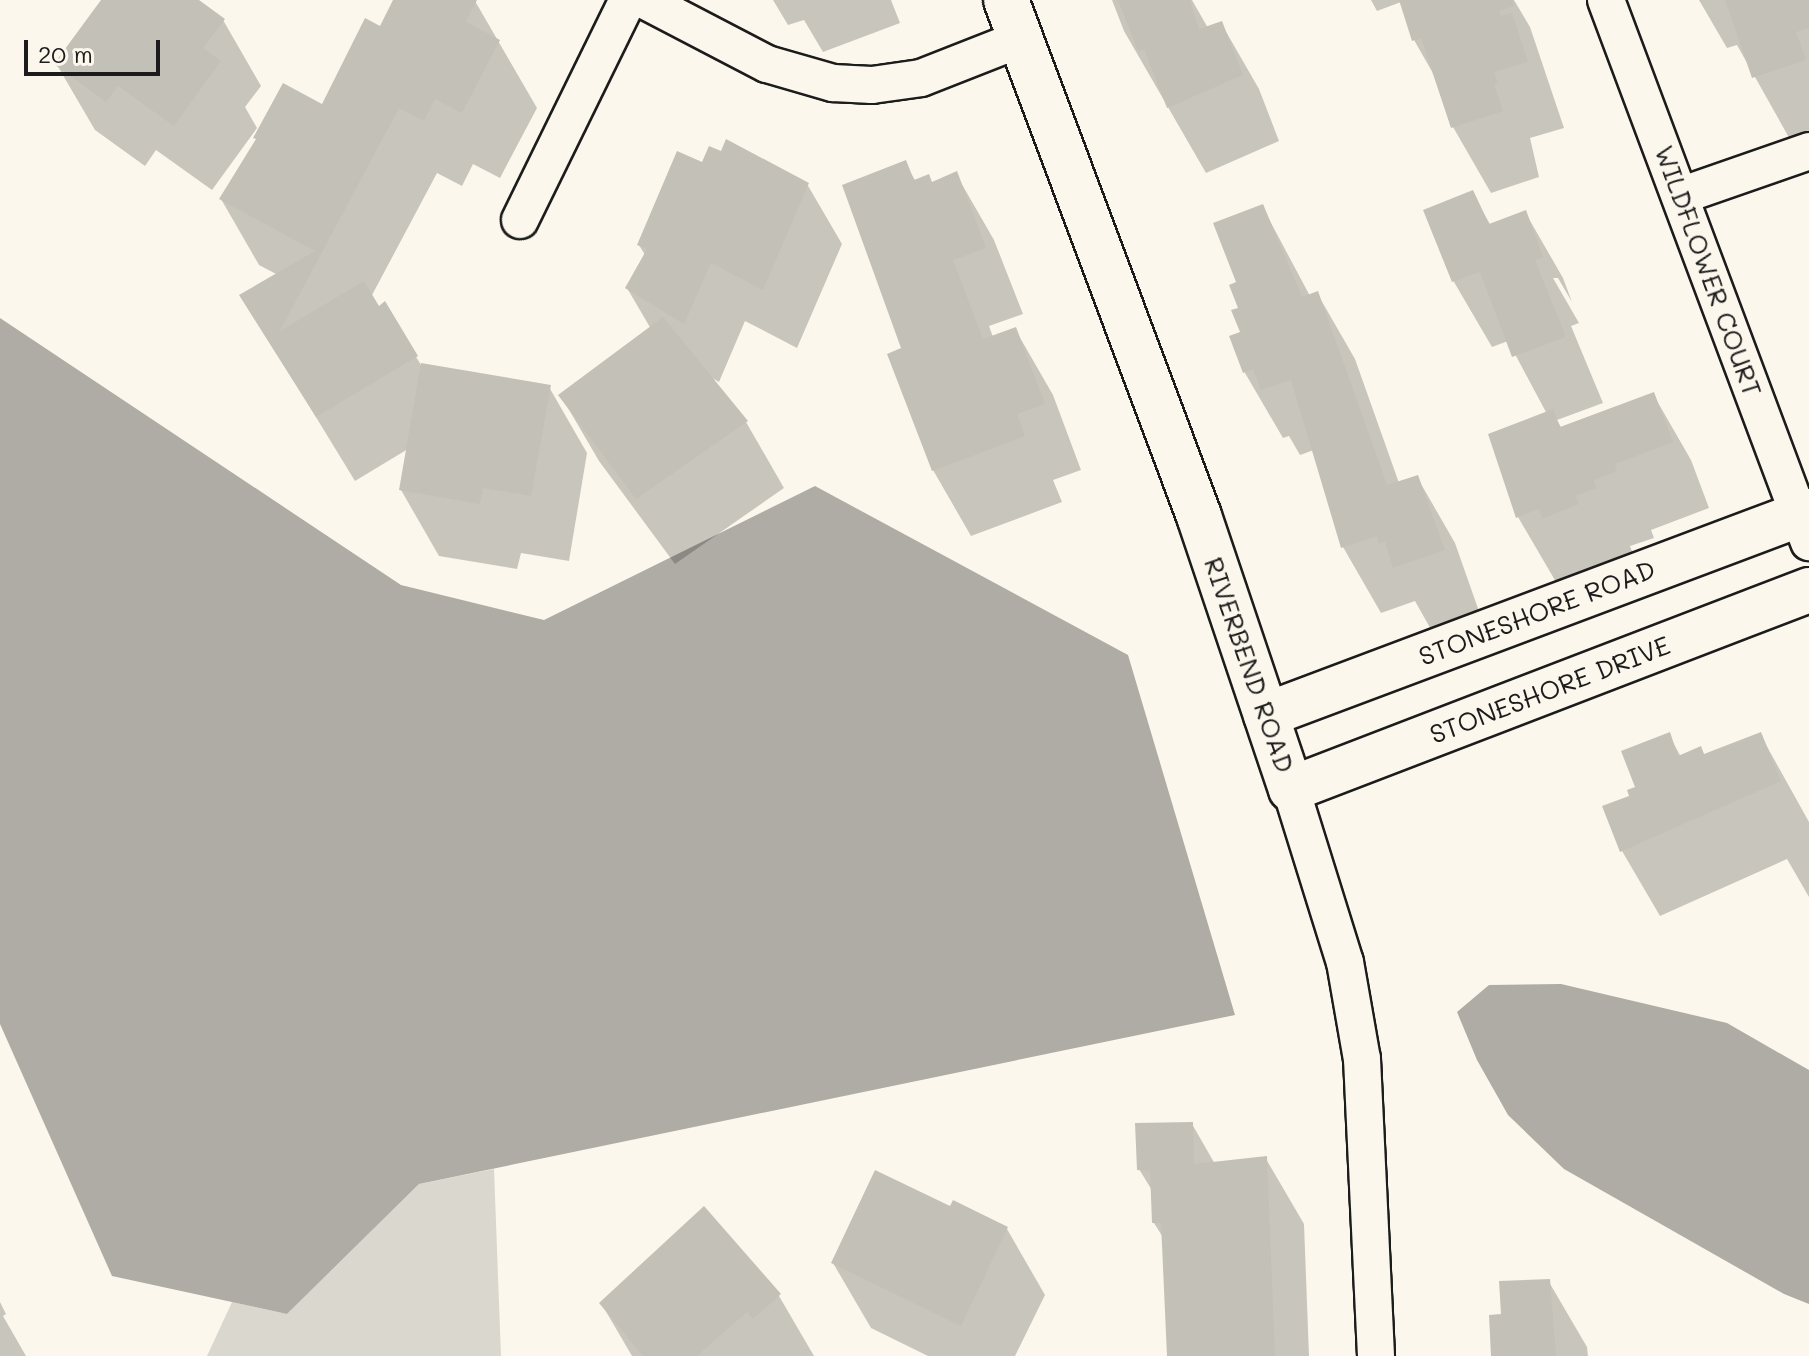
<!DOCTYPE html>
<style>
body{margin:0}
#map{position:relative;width:1809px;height:1356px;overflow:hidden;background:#fbf7ec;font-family:Mali,sans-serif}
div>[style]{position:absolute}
.green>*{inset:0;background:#dad7ce}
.water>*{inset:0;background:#afaca5}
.shadow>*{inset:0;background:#0003}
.building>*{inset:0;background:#c3c0b8}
.roads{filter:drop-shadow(2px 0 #1c1c1c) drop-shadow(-2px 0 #1c1c1c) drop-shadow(0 2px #1c1c1c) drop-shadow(0 -2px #1c1c1c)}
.minor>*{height:36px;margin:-18px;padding:0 18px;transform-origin:18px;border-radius:18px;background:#fbf7ec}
.tertiary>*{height:44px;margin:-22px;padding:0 22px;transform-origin:22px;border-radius:22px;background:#fbf7ec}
span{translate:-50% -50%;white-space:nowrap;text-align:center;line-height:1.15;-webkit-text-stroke:8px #fbf7ec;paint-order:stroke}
.street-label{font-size:26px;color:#1c1c1c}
.scale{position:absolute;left:24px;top:40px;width:136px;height:36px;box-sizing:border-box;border:4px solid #1c1c1c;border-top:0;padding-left:10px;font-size:24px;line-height:28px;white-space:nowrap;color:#1c1c1c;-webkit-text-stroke:6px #fbf7ec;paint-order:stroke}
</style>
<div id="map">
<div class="green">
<div style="clip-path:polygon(494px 1169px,501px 1356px,207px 1356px,232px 1302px,287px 1314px,419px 1184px)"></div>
</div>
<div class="water">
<div style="clip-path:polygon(0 318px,401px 585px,544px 620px,815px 486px,1128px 655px,1235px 1015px,419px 1184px,287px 1314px,112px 1276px,0 1024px)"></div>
<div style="clip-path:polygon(1561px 984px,1727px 1023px,1809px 1070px,1809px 1304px,1784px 1294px,1564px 1169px,1508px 1115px,1477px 1060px,1457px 1012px,1489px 985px)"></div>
</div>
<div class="shadow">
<div style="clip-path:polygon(103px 0,196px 0,223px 20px,261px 86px,245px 107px,257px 128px,212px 190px,156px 150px,145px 166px,95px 130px,57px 65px)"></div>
<div style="clip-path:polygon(396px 0,475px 1px,537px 108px,500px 178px,473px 164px,462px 186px,437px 173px,371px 297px,378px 309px,384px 304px,421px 365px,549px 387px,587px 453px,569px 561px,521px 553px,517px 569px,439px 556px,401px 490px,408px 449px,355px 481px,242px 296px,278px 275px,259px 265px,221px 199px,323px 107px,381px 29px)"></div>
<div style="clip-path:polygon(773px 0,891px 0,900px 23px,823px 52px,804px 20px,788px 25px)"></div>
<div style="clip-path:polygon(1112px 0,1192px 0,1208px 28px,1221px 23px,1259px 89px,1279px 141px,1206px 173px,1124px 31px)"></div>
<div style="clip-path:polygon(1371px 0,1514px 0,1530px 27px,1564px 128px,1530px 138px,1539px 177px,1491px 193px,1453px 127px,1438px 82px,1414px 40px,1401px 2px,1377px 11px)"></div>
<div style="clip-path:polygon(1699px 0,1809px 0,1809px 138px,1792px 143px,1737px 45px,1727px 48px)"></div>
<div style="clip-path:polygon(905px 163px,916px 182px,932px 184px,956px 174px,994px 240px,1023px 314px,989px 326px,993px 337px,1015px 329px,1053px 395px,1081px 470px,1053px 480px,1062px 502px,971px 536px,933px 470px,904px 350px)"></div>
<div style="clip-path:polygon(703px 164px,807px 184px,842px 244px,797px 348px,745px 321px,719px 382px,709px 376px,746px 422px,784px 488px,675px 564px,599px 461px,561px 396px,651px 329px,627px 288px,645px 255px,639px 245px)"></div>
<div style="clip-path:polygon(1472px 193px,1491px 226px,1525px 212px,1563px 278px,1572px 302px,1558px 278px,1553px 278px,1579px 323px,1571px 326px,1603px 403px,1557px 420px,1562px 429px,1653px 394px,1691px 460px,1709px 508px,1651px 530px,1654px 538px,1630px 546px,1633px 554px,1582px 584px,1577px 575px,1556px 582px,1518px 517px,1547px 414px,1508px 341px,1492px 347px,1454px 282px,1425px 211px)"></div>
<div style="clip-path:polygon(1262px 206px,1310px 296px,1317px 293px,1355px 359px,1399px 483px,1417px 477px,1455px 543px,1481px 617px,1433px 633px,1415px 601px,1381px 613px,1343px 547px,1314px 450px,1300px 455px,1289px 436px,1283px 438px,1245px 373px,1232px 337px,1242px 333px,1238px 284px)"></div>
<div style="clip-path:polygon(1760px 734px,1809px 822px,1809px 897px,1787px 859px,1660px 916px,1622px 851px,1632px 797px,1669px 735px,1681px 757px,1705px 756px)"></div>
<div style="clip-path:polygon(1192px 1124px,1215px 1164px,1266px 1159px,1304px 1224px,1309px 1356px,1168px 1356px,1164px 1239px,1154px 1223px,1153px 1192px,1139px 1169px)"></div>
<div style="clip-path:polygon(951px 1209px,1007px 1229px,1045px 1295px,1015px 1356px,928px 1356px,871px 1328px,833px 1263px)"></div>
<div style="clip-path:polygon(1549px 1282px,1587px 1347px,1588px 1356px,1493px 1356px)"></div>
<div style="clip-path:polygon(779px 1296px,814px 1356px,632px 1356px,601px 1303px)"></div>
<div style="clip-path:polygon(0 1302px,6px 1314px,3px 1316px,26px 1356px,0 1356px)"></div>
</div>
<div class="building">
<div style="clip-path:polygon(101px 0,199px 0,225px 19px,203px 48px,221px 61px,174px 126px,118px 86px,106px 102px,54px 64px)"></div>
<div style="clip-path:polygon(393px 0,477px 0,466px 22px,500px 40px,462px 113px,435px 99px,424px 121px,399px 108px,280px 331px,364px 281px,379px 306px,385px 301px,418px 356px,316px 417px,239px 295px,315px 251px,219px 199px,256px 139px,253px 138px,283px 83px,322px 104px,365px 18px,380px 26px)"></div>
<div style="clip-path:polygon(1118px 0,1190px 0,1199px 29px,1222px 21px,1243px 75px,1167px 108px,1144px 49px,1138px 51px)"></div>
<div style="clip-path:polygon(1399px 0,1513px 0,1514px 6px,1499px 11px,1501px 16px,1512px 13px,1528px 62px,1494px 72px,1498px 83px,1494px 84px,1503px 111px,1451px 128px,1421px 38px,1412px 41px)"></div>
<div style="clip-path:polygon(1725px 0,1809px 0,1809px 28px,1796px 32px,1806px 60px,1752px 78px)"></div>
<div style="clip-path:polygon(726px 139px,809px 183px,763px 290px,711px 263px,684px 324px,625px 288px,647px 249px,637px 245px,677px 151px,702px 162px,709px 146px,721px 151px)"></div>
<div style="clip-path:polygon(906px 160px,914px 180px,929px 174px,932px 182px,957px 171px,986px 248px,953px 260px,983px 339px,1016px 327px,1045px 404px,1017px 414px,1025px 436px,932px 471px,887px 354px,901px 348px,842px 185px)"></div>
<div style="clip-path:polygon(1473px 190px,1489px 224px,1526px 210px,1543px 257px,1535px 260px,1566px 337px,1512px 357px,1480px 272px,1452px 282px,1423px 210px)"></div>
<div style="clip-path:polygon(1263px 204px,1302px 297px,1318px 291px,1387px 485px,1418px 475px,1445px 550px,1393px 568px,1385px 542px,1379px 544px,1377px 536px,1341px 548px,1291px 380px,1261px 390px,1253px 369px,1243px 373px,1229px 336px,1240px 332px,1231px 310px,1238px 308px,1229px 285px,1236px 282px,1213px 223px)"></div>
<div style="clip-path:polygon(663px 317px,748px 421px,636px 499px,558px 395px)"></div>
<div style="clip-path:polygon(421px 363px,551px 385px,531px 496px,483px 488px,480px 504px,399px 490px)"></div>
<div style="clip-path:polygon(1654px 392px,1673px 442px,1615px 464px,1617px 471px,1594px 480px,1596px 488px,1575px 496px,1579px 504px,1542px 519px,1539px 509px,1516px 518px,1488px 434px,1553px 409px,1560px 427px)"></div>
<div style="clip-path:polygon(1670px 732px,1678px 756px,1701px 746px,1704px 754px,1761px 732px,1781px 781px,1620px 852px,1602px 806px,1629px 796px,1627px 790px,1635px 787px,1621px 751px)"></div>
<div style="clip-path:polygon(1193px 1122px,1194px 1164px,1267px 1156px,1275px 1356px,1167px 1356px,1161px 1223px,1152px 1223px,1150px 1171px,1137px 1170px,1135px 1123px)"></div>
<div style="clip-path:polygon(875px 1170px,950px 1206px,953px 1200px,1008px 1227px,961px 1326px,831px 1263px)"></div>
<div style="clip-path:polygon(704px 1206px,781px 1294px,753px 1319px,747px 1312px,697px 1356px,643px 1356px,599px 1303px)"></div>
<div style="clip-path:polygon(1550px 1279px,1556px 1356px,1491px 1356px,1489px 1315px,1501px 1314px,1499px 1281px)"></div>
</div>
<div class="roads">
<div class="minor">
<div style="left:644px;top:0;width:139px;rotate:27.5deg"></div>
<div style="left:767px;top:64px;width:69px;rotate:16.1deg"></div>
<div style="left:833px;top:83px;width:39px;rotate:3deg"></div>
<div style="left:872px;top:85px;width:49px;rotate:-8.1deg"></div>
<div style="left:921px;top:78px;width:106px;rotate:-21.5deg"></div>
<div style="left:1606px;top:0;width:579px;rotate:69.47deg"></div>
<div style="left:1680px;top:196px;width:137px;rotate:-19.2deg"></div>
<div style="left:520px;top:220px;width:245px;rotate:-63.9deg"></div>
<div style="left:1291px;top:789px;width:181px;rotate:72.7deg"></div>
<div style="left:1345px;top:962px;width:98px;rotate:80.1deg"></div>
<div style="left:1362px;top:1059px;width:297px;rotate:87.3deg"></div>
</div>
<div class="tertiary">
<div style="left:1006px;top:0;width:551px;rotate:69.49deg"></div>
<div style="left:1199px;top:516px;width:288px;rotate:71.4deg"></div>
<div style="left:1291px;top:789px;width:555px;rotate:-21.02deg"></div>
<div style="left:1266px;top:715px;width:580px;rotate:-20.59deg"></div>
</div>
</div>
<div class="street-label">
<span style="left:1708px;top:271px;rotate:70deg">WILDFLOWER COURT</span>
<span style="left:1537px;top:613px;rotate:-21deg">STONESHORE ROAD</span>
<span style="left:1249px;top:665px;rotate:71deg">RIVERBEND ROAD</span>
<span style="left:1550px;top:690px;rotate:-21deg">STONESHORE DRIVE</span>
</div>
<div class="scale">20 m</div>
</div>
